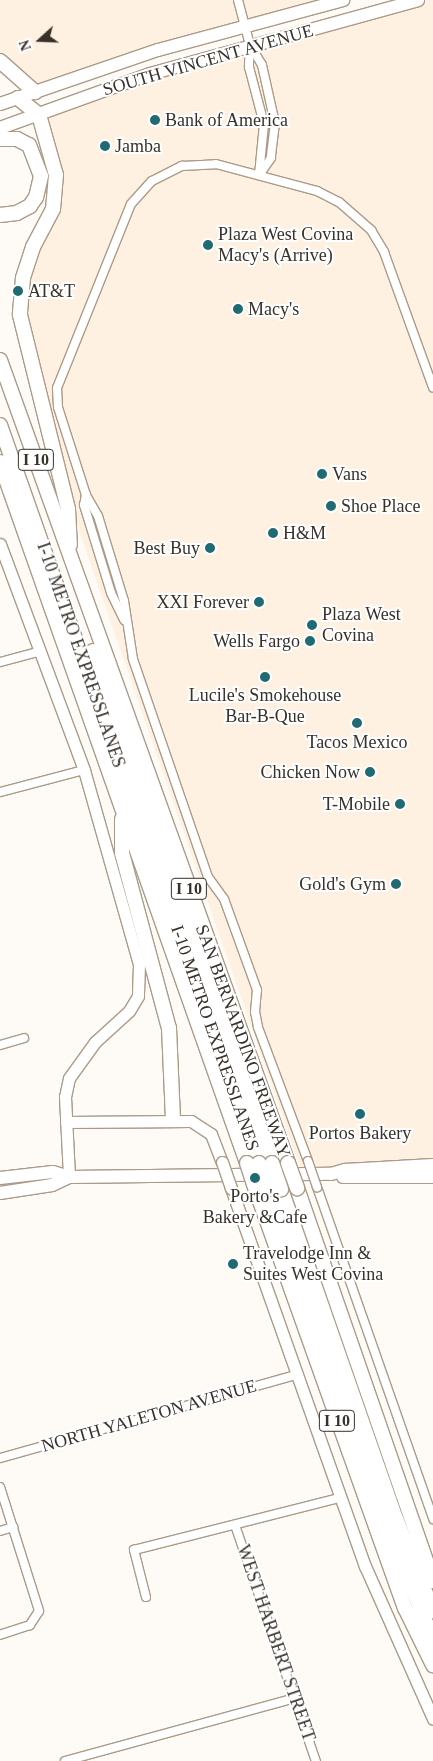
<!DOCTYPE html>
<style>
body{margin:0}
#map{position:relative;width:433px;height:1761px;overflow:hidden;background:#fefbf7;font-family:Georgia,serif}
div>[style]{position:absolute}
.built>*{inset:0;background:#fff1e1}
.roads{filter:drop-shadow(1px 0 #ab9b88) drop-shadow(-1px 0 #ab9b88) drop-shadow(0 1px #ab9b88) drop-shadow(0 -1px #ab9b88)}
.street>*{height:8px;margin:-4px;padding:0 4px;transform-origin:4px;border-radius:4px;background:#fff}
.secondary>*{height:11px;margin:-5.5px;padding:0 5.5px;transform-origin:5.5px;border-radius:5.5px;background:#fff}
.primary>*{height:12px;margin:-6px;padding:0 6px;transform-origin:6px;border-radius:6px;background:#fff}
.highway>*{height:14px;margin:-7px;padding:0 7px;transform-origin:7px;border-radius:7px;background:#fff}
.bridges{filter:drop-shadow(1px 0 #ab9b88) drop-shadow(-1px 0 #ab9b88) drop-shadow(0 1px #ab9b88) drop-shadow(0 -1px #ab9b88)}
.street-bridge>*{height:8px;margin:-4px;padding:0 4px;transform-origin:4px;border-radius:4px;background:#fff}
.secondary-bridge>*{height:11px;margin:-5.5px;padding:0 5.5px;transform-origin:5.5px;border-radius:5.5px;background:#fff}
.highway-bridge>*{height:14px;margin:-7px;padding:0 7px;transform-origin:7px;border-radius:7px;background:#fff}
.dots>*{width:14px;height:14px;translate:-50% -50%;box-sizing:border-box;border:2px solid #fff;border-radius:50%}
span{translate:-50% -50%;white-space:nowrap;text-align:center;line-height:1.15;-webkit-text-stroke:4px #fff;paint-order:stroke}
.shield-label span{padding:1px 4px;background:#fff;border:1px solid;border-radius:4px;-webkit-text-stroke-width:0}
.shield-label{font-size:16px;color:#38312a;font-weight:700}
.street-label{font-size:18px;color:#38312a}
.poi-label{font-size:18px;color:#38312a}
.left{translate:0 -50%;text-align:left}
.right{translate:-100% -50%;text-align:right}
.north{position:absolute;left:15px;top:15px;width:50px;height:50px;-webkit-text-stroke:4px #fff;paint-order:stroke;rotate:250deg;font-size:14px;font-weight:700;line-height:20px;text-align:center;color:#38312a}
.north::after{content:'';display:block;margin:auto;width:18px;height:22px;background:#38312a;clip-path:polygon(50% 0,100% 100%,50% 72%,0 100%)}
</style>
<div id="map">
<div class="built">
<div style="clip-path:polygon(0 0,343px 0,35px 92px,0 61px)"></div>
<div style="clip-path:polygon(418px 0,433px 0,433px 1165px,302px 1173px,80px 534px,25px 341px,20px 302px,56px 198px,39px 115px,76px 100px)"></div>
</div>
<div class="roads">
<div class="street">
<div style="left:238px;top:0;width:47px;rotate:75.1deg"></div>
<div style="left:250px;top:45px;width:22px;rotate:93deg"></div>
<div style="left:249px;top:67px;width:59px;rotate:75.3deg"></div>
<div style="left:264px;top:124px;width:51px;rotate:95.6deg"></div>
<div style="left:250px;top:45px;width:23px;rotate:59deg"></div>
<div style="left:262px;top:65px;width:59px;rotate:77.4deg"></div>
<div style="left:275px;top:123px;width:35px;rotate:97deg"></div>
<div style="left:271px;top:158px;width:21px;rotate:125deg"></div>
<div style="left:86px;top:495px;width:10px;rotate:101deg"></div>
<div style="left:84px;top:505px;width:92px;rotate:72.9deg"></div>
<div style="left:111px;top:593px;width:30px;rotate:64deg"></div>
<div style="left:0;top:662px;width:42px;rotate:-15deg"></div>
<div style="left:0;top:792px;width:87px;rotate:-14.7deg"></div>
<div style="left:0;top:1045px;width:25px;rotate:-16deg"></div>
<div style="left:308px;top:1161px;width:143px;rotate:-110.5deg"></div>
<div style="left:258px;top:1027px;width:15px;rotate:-101deg"></div>
<div style="left:255px;top:1012px;width:22px;rotate:-85deg"></div>
<div style="left:257px;top:990px;width:97px;rotate:-109.9deg"></div>
<div style="left:224px;top:899px;width:27px;rotate:-126deg"></div>
<div style="left:208px;top:877px;width:231px;rotate:-109deg"></div>
<div style="left:133px;top:659px;width:59px;rotate:-98.8deg"></div>
<div style="left:124px;top:601px;width:89px;rotate:-107deg"></div>
<div style="left:98px;top:516px;width:24px;rotate:-120deg"></div>
<div style="left:86px;top:495px;width:92px;rotate:-107.7deg"></div>
<div style="left:58px;top:407px;width:19px;rotate:-93deg"></div>
<div style="left:57px;top:388px;width:198px;rotate:-68.1deg"></div>
<div style="left:131px;top:204px;width:31px;rotate:-48deg"></div>
<div style="left:152px;top:181px;width:34px;rotate:-27deg"></div>
<div style="left:182px;top:166px;width:34px;rotate:-3deg"></div>
<div style="left:216px;top:164px;width:105px;rotate:15deg"></div>
<div style="left:317px;top:191px;width:25px;rotate:27deg"></div>
<div style="left:339px;top:202px;width:43px;rotate:41.2deg"></div>
<div style="left:371px;top:230px;width:26px;rotate:59deg"></div>
<div style="left:384px;top:252px;width:144px;rotate:70.1deg"></div>
<div style="left:317px;top:1187px;width:352px;rotate:70.7deg"></div>
<div style="left:0;top:1458px;width:310px;rotate:-15.7deg"></div>
<div style="left:0;top:1487px;width:130px;rotate:72.5deg"></div>
<div style="left:39px;top:1611px;width:17px;rotate:123deg"></div>
<div style="left:30px;top:1625px;width:32px;rotate:162deg"></div>
<div style="left:235px;top:1525px;width:250px;rotate:71.1deg"></div>
<div style="left:0;top:1531px;width:14px;rotate:-17deg"></div>
<div style="left:146px;top:1597px;width:49px;rotate:-104.3deg"></div>
<div style="left:134px;top:1550px;width:212px;rotate:-14.2deg"></div>
<div style="left:65px;top:1761px;width:238px;rotate:-15.3deg"></div>
</div>
<div class="secondary">
<div style="left:0;top:544px;width:241px;rotate:69.6deg"></div>
<div style="left:84px;top:770px;width:203px;rotate:74.2deg"></div>
<div style="left:139px;top:965px;width:31px;rotate:92deg"></div>
<div style="left:138px;top:996px;width:17px;rotate:121deg"></div>
<div style="left:129px;top:1011px;width:46px;rotate:137.6deg"></div>
<div style="left:95px;top:1042px;width:44px;rotate:125.8deg"></div>
<div style="left:69px;top:1078px;width:19px;rotate:102deg"></div>
<div style="left:65px;top:1097px;width:80px;rotate:87.1deg"></div>
<div style="left:66px;top:1122px;width:125px;rotate:-0.5deg"></div>
<div style="left:191px;top:1121px;width:24px;rotate:33deg"></div>
<div style="left:211px;top:1134px;width:30px;rotate:69deg"></div>
<div style="left:231px;top:1188px;width:401px;rotate:70.5deg"></div>
<div style="left:365px;top:1566px;width:167px;rotate:66deg"></div>
</div>
<div class="primary">
<div style="left:0;top:104px;width:167px;rotate:-18.9deg"></div>
<div style="left:158px;top:50px;width:192px;rotate:-15.1deg"></div>
<div style="left:0;top:128px;width:159px;rotate:-19.8deg"></div>
<div style="left:150px;top:74px;width:278px;rotate:-15.4deg"></div>
<div style="left:343px;top:1177px;width:90px"></div>
<div style="left:0;top:1178px;width:53px;rotate:-6.5deg"></div>
<div style="left:53px;top:1172px;width:17px;rotate:17deg"></div>
<div style="left:69px;top:1177px;width:262px;rotate:-0.7deg"></div>
<div style="left:331px;top:1174px;width:15px;rotate:-16deg"></div>
<div style="left:345px;top:1170px;width:88px;rotate:-3.3deg"></div>
<div style="left:0;top:1193px;width:53px;rotate:-8.7deg"></div>
<div style="left:52px;top:1185px;width:19px;rotate:-25deg"></div>
</div>
<div class="highway">
<div style="left:0;top:61px;width:47px;rotate:41.5deg"></div>
<div style="left:18px;top:98px;width:27px;rotate:39deg"></div>
<div style="left:39px;top:115px;width:62px;rotate:74.2deg"></div>
<div style="left:56px;top:175px;width:34px;rotate:95deg"></div>
<div style="left:53px;top:209px;width:43px;rotate:117.8deg"></div>
<div style="left:33px;top:247px;width:33px;rotate:108deg"></div>
<div style="left:23px;top:278px;width:37px;rotate:95deg"></div>
<div style="left:20px;top:315px;width:200px;rotate:76.1deg"></div>
<div style="left:68px;top:509px;width:36px;rotate:87deg"></div>
<div style="left:0;top:139px;width:17px"></div>
<div style="left:17px;top:139px;width:13px;rotate:27deg"></div>
<div style="left:29px;top:145px;width:33px;rotate:69deg"></div>
<div style="left:41px;top:176px;width:22px;rotate:103deg"></div>
<div style="left:36px;top:197px;width:11px;rotate:124deg"></div>
<div style="left:30px;top:206px;width:15px;rotate:152deg"></div>
<div style="left:17px;top:213px;width:17px;rotate:173deg"></div>
<div style="left:0;top:360px;width:853px;rotate:70.27deg"></div>
<div style="left:0;top:425px;width:782px;rotate:70.66deg"></div>
<div style="left:0;top:462px;width:743px;rotate:70.59deg"></div>
<div style="left:93px;top:651px;width:542px;rotate:70.73deg"></div>
<div style="left:122px;top:819px;width:34px;rotate:90deg"></div>
<div style="left:122px;top:853px;width:181px;rotate:75deg"></div>
<div style="left:169px;top:1028px;width:92px;rotate:87.5deg"></div>
<div style="left:297px;top:1188px;width:416px;rotate:70.9deg"></div>
<div style="left:268px;top:1189px;width:382px;rotate:70.4deg"></div>
<div style="left:396px;top:1549px;width:82px;rotate:67.8deg"></div>
<div style="left:427px;top:1625px;width:24px;rotate:92deg"></div>
<div style="left:281px;top:1189px;width:341px;rotate:70.8deg"></div>
<div style="left:393px;top:1511px;width:108px;rotate:68.2deg"></div>
<div style="left:256px;top:1190px;width:444px;rotate:70.4deg"></div>
<div style="left:405px;top:1608px;width:64px;rotate:63.8deg"></div>
</div>
</div>
<div class="bridges">
<div class="street-bridge">
<div style="left:308px;top:1161px;width:28px;rotate:71deg"></div>
</div>
<div class="secondary-bridge">
<div style="left:222px;top:1162px;width:28px;rotate:71deg"></div>
</div>
<div class="highway-bridge">
<div style="left:247px;top:1163px;width:28px;rotate:72deg"></div>
<div style="left:259px;top:1163px;width:28px;rotate:71deg"></div>
<div style="left:272px;top:1163px;width:28px;rotate:71deg"></div>
<div style="left:288px;top:1163px;width:27px;rotate:70deg"></div>
</div>
</div>
<div class="dots">
<div style="left:155px;top:120px;background:#206b73"></div>
<div style="left:105px;top:146px;background:#206b73"></div>
<div style="left:208px;top:245px;background:#206b73"></div>
<div style="left:18px;top:291px;background:#206b73"></div>
<div style="left:238px;top:309px;background:#206b73"></div>
<div style="left:322px;top:474px;background:#206b73"></div>
<div style="left:331px;top:506px;background:#206b73"></div>
<div style="left:273px;top:533px;background:#206b73"></div>
<div style="left:210px;top:548px;background:#206b73"></div>
<div style="left:259px;top:602px;background:#206b73"></div>
<div style="left:312px;top:625px;background:#206b73"></div>
<div style="left:310px;top:641px;background:#206b73"></div>
<div style="left:265px;top:677px;background:#206b73"></div>
<div style="left:357px;top:723px;background:#206b73"></div>
<div style="left:370px;top:772px;background:#206b73"></div>
<div style="left:400px;top:804px;background:#206b73"></div>
<div style="left:396px;top:884px;background:#206b73"></div>
<div style="left:360px;top:1114px;background:#206b73"></div>
<div style="left:255px;top:1178px;background:#206b73"></div>
<div style="left:233px;top:1264px;background:#206b73"></div>
</div>
<div class="shield-label">
<span style="left:36px;top:460px">I 10</span>
<span style="left:189px;top:889px">I 10</span>
<span style="left:337px;top:1421px">I 10</span>
</div>
<div class="street-label">
<span style="left:208px;top:60px;rotate:-16deg">SOUTH VINCENT AVENUE</span>
<span style="left:81px;top:655px;rotate:71deg">I-10 METRO EXPRESSLANES</span>
<span style="left:215px;top:1038px;rotate:71deg">I-10 METRO EXPRESSLANES</span>
<span style="left:243px;top:1041px;rotate:70deg">SAN BERNARDINO FREEWAY</span>
<span style="left:149px;top:1416px;rotate:-16deg">NORTH YALETON AVENUE</span>
<span style="left:276px;top:1643px;rotate:71deg">WEST HARBERT STREET</span>
</div>
<div class="poi-label">
<span class="left" style="left:165px;top:120px">Bank of America</span>
<span class="left" style="left:115px;top:146px">Jamba</span>
<span class="left" style="left:218px;top:245px">Plaza West Covina<br>Macy's (Arrive)</span>
<span class="left" style="left:28px;top:291px">AT&amp;T</span>
<span class="left" style="left:248px;top:309px">Macy's</span>
<span class="left" style="left:332px;top:474px">Vans</span>
<span class="left" style="left:341px;top:506px">Shoe Place</span>
<span class="left" style="left:283px;top:533px">H&amp;M</span>
<span class="right" style="left:200px;top:548px">Best Buy</span>
<span class="right" style="left:249px;top:602px">XXI Forever</span>
<span class="left" style="left:322px;top:625px">Plaza West<br>Covina</span>
<span class="right" style="left:300px;top:641px">Wells Fargo</span>
<span style="left:265px;top:706px">Lucile's Smokehouse<br>Bar-B-Que</span>
<span style="left:357px;top:742px">Tacos Mexico</span>
<span class="right" style="left:360px;top:772px">Chicken Now</span>
<span class="right" style="left:390px;top:804px">T-Mobile</span>
<span class="right" style="left:386px;top:884px">Gold's Gym</span>
<span style="left:360px;top:1133px">Portos Bakery</span>
<span style="left:255px;top:1207px">Porto's<br>Bakery &amp;Cafe</span>
<span class="left" style="left:243px;top:1264px">Travelodge Inn &amp;<br>Suites West Covina</span>
</div>
<div class="north">N</div>
</div>
